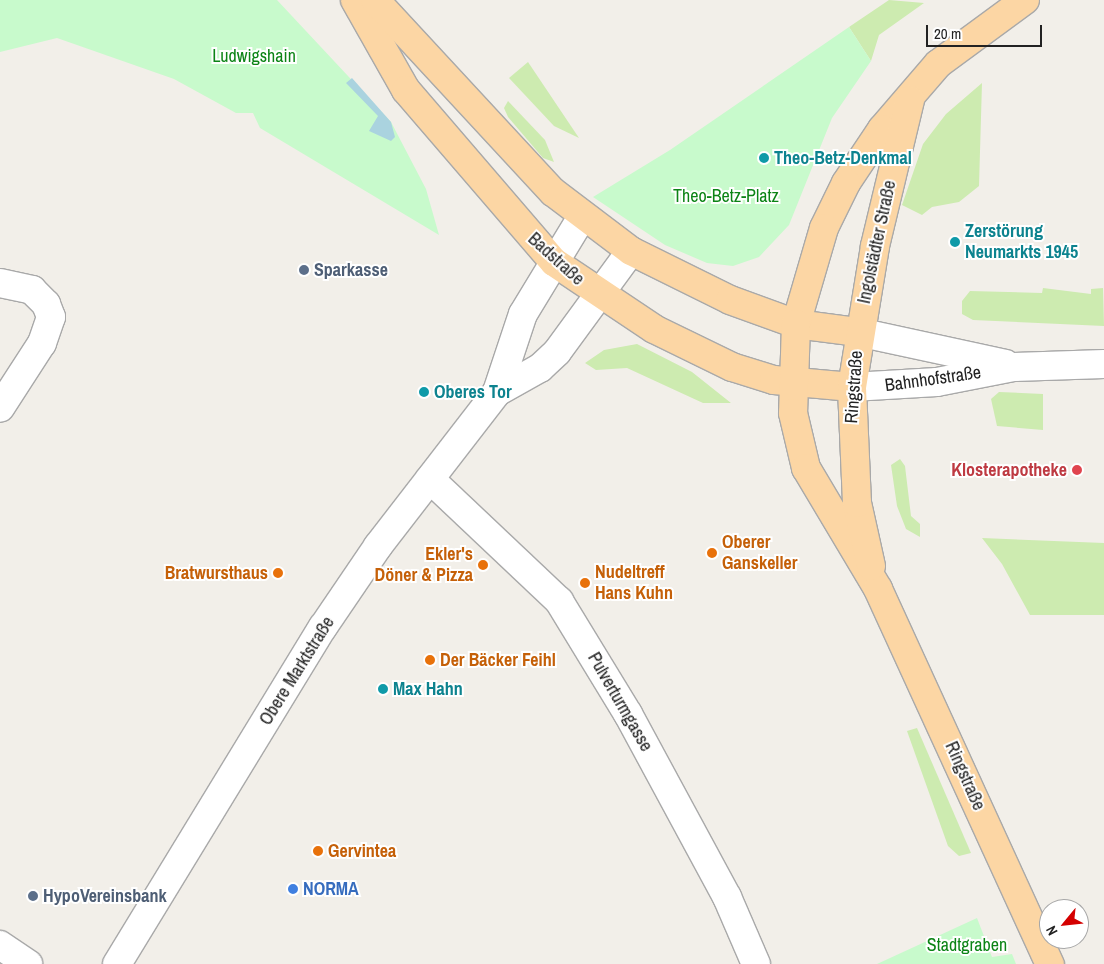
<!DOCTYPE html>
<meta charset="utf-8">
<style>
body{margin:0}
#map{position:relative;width:1104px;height:964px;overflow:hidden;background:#f2efe9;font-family:"Archivo Narrow",sans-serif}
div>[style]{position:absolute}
.grass>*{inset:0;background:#cdebb0}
.park>*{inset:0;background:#c8facc}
.water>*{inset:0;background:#aad3df}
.roads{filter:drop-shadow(1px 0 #a9a9a9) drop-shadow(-1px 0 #a9a9a9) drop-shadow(0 1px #a9a9a9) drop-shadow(0 -1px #a9a9a9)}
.minor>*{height:28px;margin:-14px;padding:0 14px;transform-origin:14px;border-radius:14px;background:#fff}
.major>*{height:28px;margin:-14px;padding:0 14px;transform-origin:14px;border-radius:14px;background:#fcd6a4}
.dots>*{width:14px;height:14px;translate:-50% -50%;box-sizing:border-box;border:2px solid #fff;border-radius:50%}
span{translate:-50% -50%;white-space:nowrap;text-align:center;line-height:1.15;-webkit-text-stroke:4px #fff;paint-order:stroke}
.park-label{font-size:18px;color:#0c8416}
.culture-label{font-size:18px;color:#0d838f;font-weight:700}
.left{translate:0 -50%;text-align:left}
.street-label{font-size:18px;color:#222}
.service-label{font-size:18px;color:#4e5e75;font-weight:700}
.health-label{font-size:18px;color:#be3a42;font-weight:700}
.right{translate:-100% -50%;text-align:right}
.food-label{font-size:18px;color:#c56008;font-weight:700}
.shop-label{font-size:18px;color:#366cbe;font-weight:700}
.north{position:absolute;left:1039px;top:899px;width:50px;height:50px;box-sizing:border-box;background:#fff;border:1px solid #a7a7a7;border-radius:50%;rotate:242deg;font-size:14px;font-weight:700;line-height:20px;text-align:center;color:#222}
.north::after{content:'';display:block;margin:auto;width:18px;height:22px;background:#d40000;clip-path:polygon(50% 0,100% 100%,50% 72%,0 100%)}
.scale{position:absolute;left:926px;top:25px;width:116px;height:22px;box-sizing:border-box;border:2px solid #222;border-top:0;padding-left:6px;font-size:15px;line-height:18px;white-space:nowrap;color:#222;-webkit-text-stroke:4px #fff;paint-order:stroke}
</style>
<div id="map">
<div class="grass">
<div style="clip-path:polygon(889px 0,924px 3px,879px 35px,871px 61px,849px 27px)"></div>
<div style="clip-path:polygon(528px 62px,579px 138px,554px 126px,509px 78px)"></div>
<div style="clip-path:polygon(982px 83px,979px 186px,959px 202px,932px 207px,922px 215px,902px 205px,923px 144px,946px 114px)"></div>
<div style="clip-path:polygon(508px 101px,545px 140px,554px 162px,543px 158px,508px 117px,504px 108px)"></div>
<div style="clip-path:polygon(1043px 288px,1091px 294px,1091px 289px,1103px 288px,1104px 326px,973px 320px,962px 314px,962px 301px,970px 291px,1042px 293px)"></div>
<div style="clip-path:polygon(637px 344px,692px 372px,731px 403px,703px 403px,627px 368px,596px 370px,585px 363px,604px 350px)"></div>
<div style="clip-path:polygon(999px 392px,1043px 394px,1043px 430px,997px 426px,991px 399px)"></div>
<div style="clip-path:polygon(900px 459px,905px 466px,911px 516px,920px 524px,920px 537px,906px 529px,897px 506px,891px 465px)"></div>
<div style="clip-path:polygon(982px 538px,1104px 543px,1104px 615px,1030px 615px,1002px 564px)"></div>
<div style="clip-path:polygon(917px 728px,971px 853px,959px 856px,948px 846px,907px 731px)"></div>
</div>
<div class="park">
<div style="clip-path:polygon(0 0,277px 0,391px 122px,426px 189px,439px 235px,260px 128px,253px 113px,236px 113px,174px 79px,57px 38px,0 52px)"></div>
<div style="clip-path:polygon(849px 27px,871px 61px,832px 118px,789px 225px,759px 257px,733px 266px,707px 263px,665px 245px,593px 197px,670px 150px)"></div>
<div style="clip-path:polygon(977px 918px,992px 957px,1012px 954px,1016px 964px,877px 964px)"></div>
</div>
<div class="water">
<div style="clip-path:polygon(352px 78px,391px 122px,395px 137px,391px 141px,369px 131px,378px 116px,346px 83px)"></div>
</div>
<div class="roads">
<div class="minor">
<div style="left:0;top:283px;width:33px;rotate:12deg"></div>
<div style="left:32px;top:290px;width:20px;rotate:45deg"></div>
<div style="left:46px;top:304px;width:14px;rotate:69deg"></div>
<div style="left:51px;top:317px;width:28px;rotate:109deg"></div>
<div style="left:42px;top:343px;width:77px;rotate:122.9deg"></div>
<div style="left:858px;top:332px;width:151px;rotate:12.2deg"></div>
<div style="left:852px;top:387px;width:85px;rotate:-3.4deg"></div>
<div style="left:937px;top:382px;width:78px;rotate:-11deg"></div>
<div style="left:1014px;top:367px;width:90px;rotate:-1.9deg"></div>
<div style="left:497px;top:392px;width:49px;rotate:-29.2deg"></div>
<div style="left:540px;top:368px;width:23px;rotate:-43deg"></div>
<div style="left:557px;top:352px;width:125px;rotate:-53.8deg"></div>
<div style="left:430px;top:479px;width:178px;rotate:43.4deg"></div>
<div style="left:559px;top:601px;width:132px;rotate:58.6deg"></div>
<div style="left:628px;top:714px;width:208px;rotate:61.6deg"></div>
<div style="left:727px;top:897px;width:73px;rotate:66.6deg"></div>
<div style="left:0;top:945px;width:34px;rotate:34deg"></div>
<div style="left:117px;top:964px;width:395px;rotate:-58.6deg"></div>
<div style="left:323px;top:627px;width:98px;rotate:-55.8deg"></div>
<div style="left:378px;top:546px;width:195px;rotate:-52.3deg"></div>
<div style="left:497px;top:392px;width:82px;rotate:-71.6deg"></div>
<div style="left:523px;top:314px;width:114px;rotate:-58.7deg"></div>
</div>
<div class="major">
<div style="left:355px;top:0;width:103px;rotate:60.5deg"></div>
<div style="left:406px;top:90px;width:227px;rotate:49.3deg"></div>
<div style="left:554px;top:262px;width:120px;rotate:33.8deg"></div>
<div style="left:654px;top:329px;width:87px;rotate:26deg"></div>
<div style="left:732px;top:367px;width:44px;rotate:17.2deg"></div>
<div style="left:774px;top:380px;width:78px;rotate:5.1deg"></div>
<div style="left:375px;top:0;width:262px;rotate:47.2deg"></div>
<div style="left:553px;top:192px;width:98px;rotate:37.1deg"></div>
<div style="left:631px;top:251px;width:110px;rotate:26.3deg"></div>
<div style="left:730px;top:300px;width:70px;rotate:20deg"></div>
<div style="left:796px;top:324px;width:63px;rotate:7.4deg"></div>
<div style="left:1025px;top:0;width:108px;rotate:143.7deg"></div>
<div style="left:938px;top:64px;width:86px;rotate:130.7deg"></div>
<div style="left:882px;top:129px;width:65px;rotate:123.7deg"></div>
<div style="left:846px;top:183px;width:50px;rotate:116.1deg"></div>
<div style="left:824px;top:228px;width:100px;rotate:106.3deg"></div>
<div style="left:796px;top:324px;width:89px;rotate:91.9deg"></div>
<div style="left:793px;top:413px;width:57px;rotate:76.7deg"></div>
<div style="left:806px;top:468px;width:141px;rotate:59.2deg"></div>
<div style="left:878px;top:589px;width:413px;rotate:65.4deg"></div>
<div style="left:871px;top:566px;width:65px;rotate:-102.5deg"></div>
<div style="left:857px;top:503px;width:116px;rotate:-92.5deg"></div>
<div style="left:852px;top:387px;width:143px;rotate:-80.7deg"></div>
<div style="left:875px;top:246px;width:150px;rotate:-76.5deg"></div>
</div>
</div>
<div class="dots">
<div style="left:764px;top:158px;background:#0f9aa8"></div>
<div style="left:955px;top:242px;background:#0f9aa8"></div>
<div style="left:304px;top:270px;background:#5c6f8a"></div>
<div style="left:424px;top:392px;background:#0f9aa8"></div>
<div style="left:1077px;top:470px;background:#e0444e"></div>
<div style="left:712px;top:553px;background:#e8710a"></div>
<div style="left:483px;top:565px;background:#e8710a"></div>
<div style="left:278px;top:573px;background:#e8710a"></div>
<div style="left:585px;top:583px;background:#e8710a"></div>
<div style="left:430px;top:660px;background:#e8710a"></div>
<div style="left:383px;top:689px;background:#0f9aa8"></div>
<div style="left:318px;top:851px;background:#e8710a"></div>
<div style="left:293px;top:889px;background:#3f7fe0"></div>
<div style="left:33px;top:896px;background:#5c6f8a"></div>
</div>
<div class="park-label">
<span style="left:254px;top:56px">Ludwigshain</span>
<span style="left:726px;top:196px">Theo-Betz-Platz</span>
<span style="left:967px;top:945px">Stadtgraben</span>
</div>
<div class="culture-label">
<span class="left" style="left:774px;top:158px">Theo-Betz-Denkmal</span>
<span class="left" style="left:965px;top:242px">Zerstörung<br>Neumarkts 1945</span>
<span class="left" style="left:434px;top:392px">Oberes Tor</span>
<span class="left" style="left:393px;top:689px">Max Hahn</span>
</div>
<div class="street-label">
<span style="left:877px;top:242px;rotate:-78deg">Ingolstädter Straße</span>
<span style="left:556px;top:259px;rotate:42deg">Badstraße</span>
<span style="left:933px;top:379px;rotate:-8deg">Bahnhofstraße</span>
<span style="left:854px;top:387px;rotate:-86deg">Ringstraße</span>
<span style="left:297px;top:671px;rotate:-58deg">Obere Marktstraße</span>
<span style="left:620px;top:702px;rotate:60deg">Pulverturmgasse</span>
<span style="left:965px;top:776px;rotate:66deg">Ringstraße</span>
</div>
<div class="service-label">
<span class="left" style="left:314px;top:270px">Sparkasse</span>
<span class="left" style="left:43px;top:896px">HypoVereinsbank</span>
</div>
<div class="health-label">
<span class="right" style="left:1067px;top:470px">Klosterapotheke</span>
</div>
<div class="food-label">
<span class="left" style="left:722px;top:553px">Oberer<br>Ganskeller</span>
<span class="right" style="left:473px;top:565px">Ekler's<br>Döner &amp; Pizza</span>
<span class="right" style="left:268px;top:573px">Bratwursthaus</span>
<span class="left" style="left:595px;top:583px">Nudeltreff<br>Hans Kuhn</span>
<span class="left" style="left:440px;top:660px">Der Bäcker Feihl</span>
<span class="left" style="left:328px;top:851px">Gervintea</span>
</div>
<div class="shop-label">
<span class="left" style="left:303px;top:889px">NORMA</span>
</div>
<div class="north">N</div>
<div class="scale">20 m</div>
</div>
